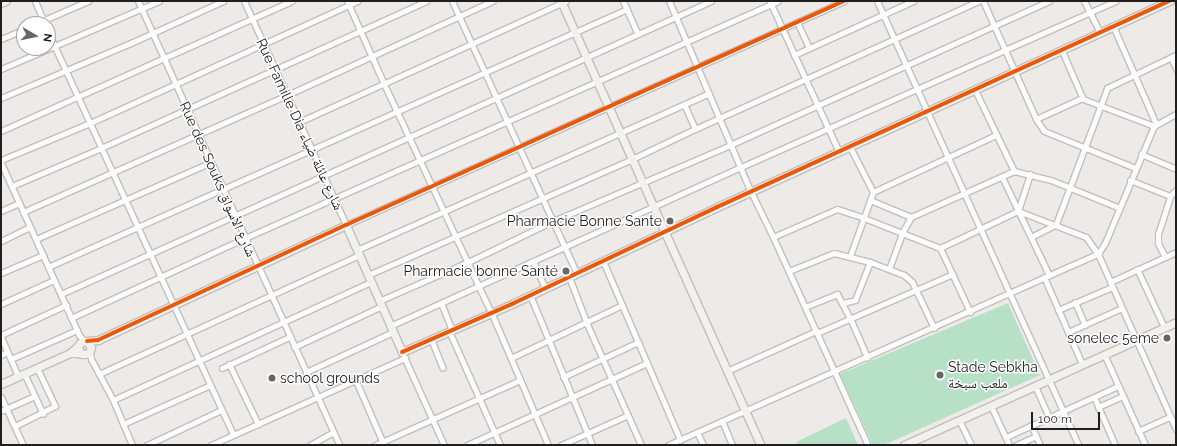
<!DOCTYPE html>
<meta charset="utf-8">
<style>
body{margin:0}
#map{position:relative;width:1177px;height:446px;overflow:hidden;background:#edeae8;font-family:Raleway,"Noto Naskh Arabic",sans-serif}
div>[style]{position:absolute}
.pitch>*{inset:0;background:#b7e1c6}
.roads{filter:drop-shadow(1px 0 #c0bfbe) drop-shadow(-1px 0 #c0bfbe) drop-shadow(0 1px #c0bfbe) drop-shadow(0 -1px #c0bfbe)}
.street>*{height:5px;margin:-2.5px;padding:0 2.5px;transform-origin:2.5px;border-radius:2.5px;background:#fcfcfc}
.secondary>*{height:7px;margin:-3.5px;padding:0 3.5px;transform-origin:3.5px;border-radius:3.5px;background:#f3f1eb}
.cycleway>*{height:4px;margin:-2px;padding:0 2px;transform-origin:2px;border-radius:2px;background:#e8590c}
.dots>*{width:11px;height:11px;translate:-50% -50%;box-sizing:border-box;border:2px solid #fff;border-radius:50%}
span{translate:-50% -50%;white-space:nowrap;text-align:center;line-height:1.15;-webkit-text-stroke:3px #fff;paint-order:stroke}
.street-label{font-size:14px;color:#1f1f1f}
.poi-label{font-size:14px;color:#1f1f1f}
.right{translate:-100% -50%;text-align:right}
.left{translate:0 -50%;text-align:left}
.frame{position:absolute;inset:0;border:2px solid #1f1f1f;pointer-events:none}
.north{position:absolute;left:16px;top:16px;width:40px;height:40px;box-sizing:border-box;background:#fff;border:1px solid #a5a5a5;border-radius:50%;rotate:99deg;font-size:11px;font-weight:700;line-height:16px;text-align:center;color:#1f1f1f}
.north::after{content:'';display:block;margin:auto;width:14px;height:18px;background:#676665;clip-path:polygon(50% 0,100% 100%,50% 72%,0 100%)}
.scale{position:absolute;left:1031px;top:412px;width:69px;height:18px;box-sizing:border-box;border:2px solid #1f1f1f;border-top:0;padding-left:5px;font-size:12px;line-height:14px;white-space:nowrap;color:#1f1f1f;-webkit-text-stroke:3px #fff;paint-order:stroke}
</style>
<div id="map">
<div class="pitch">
<div style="clip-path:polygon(1008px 303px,1040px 375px,884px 445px,873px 445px,840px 374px)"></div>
<div style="clip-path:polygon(846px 418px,858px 445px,797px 445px,796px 442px)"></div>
</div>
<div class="roads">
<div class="street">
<div style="left:35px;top:1px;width:25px;rotate:67deg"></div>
<div style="left:138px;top:1px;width:487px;rotate:65.6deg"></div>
<div style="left:244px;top:1px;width:246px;rotate:65.5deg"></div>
<div style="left:346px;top:225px;width:546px;rotate:-24.22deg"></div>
<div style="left:347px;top:1px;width:91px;rotate:66deg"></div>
<div style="left:384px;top:84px;width:252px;rotate:64.9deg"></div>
<div style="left:491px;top:312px;width:145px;rotate:66.8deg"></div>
<div style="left:452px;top:1px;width:300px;rotate:65.4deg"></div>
<div style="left:623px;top:1px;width:36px;rotate:66deg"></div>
<div style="left:669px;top:1px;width:208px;rotate:66.8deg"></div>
<div style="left:751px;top:192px;width:50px;rotate:63.9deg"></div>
<div style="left:773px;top:237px;width:229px;rotate:65.5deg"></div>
<div style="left:877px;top:1px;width:487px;rotate:65.6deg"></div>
<div style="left:983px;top:1px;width:129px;rotate:65.8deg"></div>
<div style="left:1036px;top:119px;width:14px;rotate:56deg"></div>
<div style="left:1044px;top:131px;width:98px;rotate:22.1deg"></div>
<div style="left:1084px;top:1px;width:36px;rotate:63deg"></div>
<div style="left:770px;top:2px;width:165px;rotate:65.3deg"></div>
<div style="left:797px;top:22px;width:29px;rotate:65deg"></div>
<div style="left:35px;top:24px;width:58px;rotate:-23.5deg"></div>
<div style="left:1113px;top:26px;width:107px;rotate:66.3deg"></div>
<div style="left:48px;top:32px;width:443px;rotate:65.3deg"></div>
<div style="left:1px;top:39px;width:25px;rotate:-23deg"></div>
<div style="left:1062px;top:51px;width:52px;rotate:66.4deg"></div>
<div style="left:1083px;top:99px;width:76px;rotate:20.8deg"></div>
<div style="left:794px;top:55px;width:131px;rotate:-24.4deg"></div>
<div style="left:1171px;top:57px;width:13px;rotate:67deg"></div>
<div style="left:1px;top:69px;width:172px;rotate:-23.3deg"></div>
<div style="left:975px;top:90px;width:90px;rotate:64.3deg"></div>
<div style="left:1px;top:98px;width:143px;rotate:-23deg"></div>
<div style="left:133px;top:42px;width:99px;rotate:-24.5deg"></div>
<div style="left:684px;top:104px;width:27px;rotate:66deg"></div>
<div style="left:1036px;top:119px;width:51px;rotate:-24.5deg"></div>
<div style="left:299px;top:122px;width:293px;rotate:-24.4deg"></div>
<div style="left:1px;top:131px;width:318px;rotate:-24.1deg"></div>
<div style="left:1141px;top:154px;width:38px;rotate:23deg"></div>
<div style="left:1px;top:160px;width:96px;rotate:-22.6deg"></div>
<div style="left:90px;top:123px;width:294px;rotate:-24.5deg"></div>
<div style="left:1px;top:163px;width:189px;rotate:65.6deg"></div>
<div style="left:79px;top:335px;width:8px;rotate:50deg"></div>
<div style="left:1002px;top:177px;width:109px;rotate:64.4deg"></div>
<div style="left:1130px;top:180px;width:43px;rotate:21.8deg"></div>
<div style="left:12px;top:186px;width:97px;rotate:-23.1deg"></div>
<div style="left:101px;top:148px;width:357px;rotate:-24.3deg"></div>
<div style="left:873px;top:192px;width:136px;rotate:-24.9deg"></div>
<div style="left:870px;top:200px;width:44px;rotate:22.5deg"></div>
<div style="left:1px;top:211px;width:20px;rotate:-24deg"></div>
<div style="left:1018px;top:211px;width:39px;rotate:-72deg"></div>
<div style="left:23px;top:212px;width:289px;rotate:-23.9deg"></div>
<div style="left:287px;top:95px;width:226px;rotate:-24.6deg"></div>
<div style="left:773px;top:237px;width:70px;rotate:-23.6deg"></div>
<div style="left:837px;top:209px;width:28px;rotate:18deg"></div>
<div style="left:864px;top:218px;width:82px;rotate:21.5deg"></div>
<div style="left:940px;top:248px;width:71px;rotate:64.9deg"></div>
<div style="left:1031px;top:237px;width:28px;rotate:-27deg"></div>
<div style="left:1056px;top:224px;width:145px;rotate:-69.4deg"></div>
<div style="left:1107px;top:88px;width:76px;rotate:-25.6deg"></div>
<div style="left:36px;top:239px;width:191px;rotate:-23.7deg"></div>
<div style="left:1px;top:241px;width:32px;rotate:-26deg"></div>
<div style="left:940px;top:248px;width:86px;rotate:-25.4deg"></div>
<div style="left:1018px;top:211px;width:73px;rotate:20.9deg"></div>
<div style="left:1086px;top:237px;width:21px;rotate:55deg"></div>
<div style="left:1098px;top:254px;width:192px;rotate:66deg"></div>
<div style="left:357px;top:250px;width:385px;rotate:-24deg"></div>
<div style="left:850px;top:256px;width:68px;rotate:-70.2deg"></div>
<div style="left:873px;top:192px;width:51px;rotate:-117.1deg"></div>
<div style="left:1165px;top:257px;width:16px;rotate:-117deg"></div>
<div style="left:1158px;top:243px;width:9px;rotate:-90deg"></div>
<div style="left:1158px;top:234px;width:40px;rotate:-72deg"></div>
<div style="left:1170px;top:196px;width:8px;rotate:-45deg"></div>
<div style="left:533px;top:261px;width:30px;rotate:66deg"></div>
<div style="left:603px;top:261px;width:195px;rotate:66.7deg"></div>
<div style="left:48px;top:267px;width:634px;rotate:-24.02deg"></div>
<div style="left:889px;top:269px;width:38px;rotate:-70deg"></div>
<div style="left:902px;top:233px;width:18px;rotate:-61deg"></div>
<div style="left:911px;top:217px;width:113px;rotate:-24.1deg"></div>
<div style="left:1014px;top:171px;width:38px;rotate:14deg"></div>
<div style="left:1051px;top:180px;width:74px;rotate:22.1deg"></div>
<div style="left:1137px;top:269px;width:64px;rotate:65deg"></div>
<div style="left:789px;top:271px;width:48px;rotate:-21.8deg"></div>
<div style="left:834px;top:253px;width:37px;rotate:14deg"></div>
<div style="left:870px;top:262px;width:36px;rotate:21deg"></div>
<div style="left:904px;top:275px;width:11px;rotate:41deg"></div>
<div style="left:912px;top:282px;width:51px;rotate:64.4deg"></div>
<div style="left:1px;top:273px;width:46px;rotate:-23.2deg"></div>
<div style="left:368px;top:275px;width:288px;rotate:-23.7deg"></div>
<div style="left:632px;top:159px;width:70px;rotate:-25.5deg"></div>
<div style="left:695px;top:129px;width:311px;rotate:-24.3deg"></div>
<div style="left:569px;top:277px;width:50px;rotate:69deg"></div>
<div style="left:587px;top:324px;width:133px;rotate:65.9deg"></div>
<div style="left:1044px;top:277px;width:95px;rotate:66.4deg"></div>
<div style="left:1110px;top:282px;width:72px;rotate:-24.4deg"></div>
<div style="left:61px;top:294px;width:713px;rotate:-24.26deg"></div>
<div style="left:530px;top:295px;width:162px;rotate:67.5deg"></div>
<div style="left:379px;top:301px;width:97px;rotate:-23.7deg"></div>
<div style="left:468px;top:262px;width:94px;rotate:-25.8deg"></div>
<div style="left:553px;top:221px;width:193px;rotate:-23.2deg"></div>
<div style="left:730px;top:145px;width:350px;rotate:-24.3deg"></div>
<div style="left:1075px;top:302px;width:25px;rotate:67deg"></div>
<div style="left:441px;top:303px;width:29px;rotate:68deg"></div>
<div style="left:843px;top:303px;width:12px;rotate:-14deg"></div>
<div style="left:855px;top:300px;width:41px;rotate:-68.5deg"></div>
<div style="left:1px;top:304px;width:58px;rotate:-24.4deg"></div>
<div style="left:805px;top:307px;width:35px;rotate:-22deg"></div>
<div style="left:837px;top:294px;width:27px;rotate:62deg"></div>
<div style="left:850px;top:318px;width:43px;rotate:66.4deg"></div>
<div style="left:1058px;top:310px;width:59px;rotate:-23.1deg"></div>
<div style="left:71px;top:318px;width:192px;rotate:-24.7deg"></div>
<div style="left:245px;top:238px;width:583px;rotate:-23.97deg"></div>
<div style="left:390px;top:326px;width:385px;rotate:-24.4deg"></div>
<div style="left:741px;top:167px;width:409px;rotate:-23.9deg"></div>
<div style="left:449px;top:331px;width:125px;rotate:65.9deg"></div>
<div style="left:1068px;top:332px;width:59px;rotate:-24deg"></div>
<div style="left:817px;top:333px;width:148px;rotate:-23.5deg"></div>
<div style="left:1px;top:335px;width:72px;rotate:-24.8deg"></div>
<div style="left:1px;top:337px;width:43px;rotate:66.4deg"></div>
<div style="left:431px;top:339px;width:31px;rotate:68deg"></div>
<div style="left:294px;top:347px;width:97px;rotate:-25deg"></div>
<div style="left:90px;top:352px;width:7px;rotate:82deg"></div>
<div style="left:91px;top:359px;width:47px;rotate:61.8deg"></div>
<div style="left:113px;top:400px;width:49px;rotate:67.1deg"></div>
<div style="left:1104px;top:354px;width:100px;rotate:65.7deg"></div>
<div style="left:1px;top:355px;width:7px;rotate:-27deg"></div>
<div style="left:404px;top:357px;width:97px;rotate:65.6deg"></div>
<div style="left:511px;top:358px;width:123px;rotate:-25.5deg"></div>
<div style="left:11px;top:359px;width:72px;rotate:-23.7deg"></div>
<div style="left:229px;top:364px;width:67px;rotate:64.2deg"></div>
<div style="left:222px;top:368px;width:74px;rotate:-24.8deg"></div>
<div style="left:727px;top:371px;width:98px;rotate:-24.2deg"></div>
<div style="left:306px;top:372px;width:96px;rotate:-24.7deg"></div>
<div style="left:24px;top:373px;width:45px;rotate:65.1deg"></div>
<div style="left:99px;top:374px;width:286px;rotate:-24.6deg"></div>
<div style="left:563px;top:377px;width:83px;rotate:-25deg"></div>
<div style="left:356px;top:381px;width:70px;rotate:66.4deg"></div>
<div style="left:1035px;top:386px;width:34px;rotate:66deg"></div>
<div style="left:1px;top:397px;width:53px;rotate:65.4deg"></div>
<div style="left:1094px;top:397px;width:52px;rotate:66.4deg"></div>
<div style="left:113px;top:400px;width:284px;rotate:-24.6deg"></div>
<div style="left:991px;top:406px;width:43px;rotate:65.2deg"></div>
<div style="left:1098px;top:407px;width:27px;rotate:-24deg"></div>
<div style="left:1px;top:411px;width:36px;rotate:-24deg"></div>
<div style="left:959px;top:420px;width:28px;rotate:64deg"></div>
<div style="left:722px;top:421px;width:26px;rotate:67deg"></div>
<div style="left:123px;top:424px;width:95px;rotate:-24.1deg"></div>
<div style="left:1031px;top:425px;width:22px;rotate:66deg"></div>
<div style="left:15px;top:426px;width:45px;rotate:-26.6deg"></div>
<div style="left:55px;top:406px;width:42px;rotate:-115.3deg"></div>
<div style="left:1138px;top:431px;width:35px;rotate:-24deg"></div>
<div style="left:697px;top:432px;width:14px;rotate:65deg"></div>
<div style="left:1006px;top:437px;width:123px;rotate:-24.5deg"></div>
<div style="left:147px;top:445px;width:82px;rotate:-25.3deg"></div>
<div style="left:211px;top:445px;width:213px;rotate:-24.2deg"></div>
<div style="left:310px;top:445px;width:26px;rotate:-29deg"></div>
<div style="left:375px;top:445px;width:159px;rotate:-24.1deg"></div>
<div style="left:467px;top:445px;width:198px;rotate:-24.5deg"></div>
<div style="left:561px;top:445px;width:73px;rotate:-24.1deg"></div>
<div style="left:668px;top:445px;width:471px;rotate:-24deg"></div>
<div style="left:1098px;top:254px;width:13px;rotate:-58deg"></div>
<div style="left:1105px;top:243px;width:127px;rotate:-67.3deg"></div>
<div style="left:1154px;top:126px;width:25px;rotate:-29deg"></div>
<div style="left:1016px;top:445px;width:22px;rotate:-24deg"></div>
</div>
<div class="secondary">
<div style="left:561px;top:1px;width:487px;rotate:65.8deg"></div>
<div style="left:1px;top:3px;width:5px;rotate:-22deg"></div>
<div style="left:87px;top:341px;width:11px;rotate:-5deg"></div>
<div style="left:98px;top:340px;width:273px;rotate:-24.9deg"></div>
<div style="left:346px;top:225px;width:139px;rotate:66.2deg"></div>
<div style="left:402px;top:352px;width:122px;rotate:-23.6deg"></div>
<div style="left:514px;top:303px;width:225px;rotate:-25.3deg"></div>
<div style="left:717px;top:207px;width:498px;rotate:-24.5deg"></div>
<div style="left:70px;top:353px;width:6px"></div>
<div style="left:76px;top:353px;width:7px;rotate:8deg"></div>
<div style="left:83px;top:354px;width:1px"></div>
<div style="left:84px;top:354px;width:5px;rotate:-11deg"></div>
<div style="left:89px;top:353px;width:6px;rotate:-72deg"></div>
<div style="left:91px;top:347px;width:8px;rotate:-130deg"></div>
<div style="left:86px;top:341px;width:6px;rotate:162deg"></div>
<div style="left:80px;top:343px;width:4px;rotate:124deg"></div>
<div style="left:78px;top:346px;width:5px;rotate:79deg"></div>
<div style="left:79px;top:351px;width:5px;rotate:37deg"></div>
<div style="left:1px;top:384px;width:76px;rotate:-24.2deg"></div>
<div style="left:70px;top:353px;width:11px;rotate:-41deg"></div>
<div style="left:904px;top:445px;width:299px;rotate:-24.3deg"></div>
</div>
</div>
<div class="cycleway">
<div style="left:87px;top:341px;width:11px;rotate:-5deg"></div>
<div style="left:98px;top:340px;width:273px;rotate:-24.9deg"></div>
<div style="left:346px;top:225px;width:546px;rotate:-24.22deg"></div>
<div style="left:402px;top:352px;width:122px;rotate:-23.6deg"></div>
<div style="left:514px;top:303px;width:225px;rotate:-25.3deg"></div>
<div style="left:717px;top:207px;width:498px;rotate:-24.5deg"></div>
</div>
<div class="dots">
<div style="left:670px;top:221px;background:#676665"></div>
<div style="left:566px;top:271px;background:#676665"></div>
<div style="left:1167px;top:338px;background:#676665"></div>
<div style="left:940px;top:375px;background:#676665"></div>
<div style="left:272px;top:378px;background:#676665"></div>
</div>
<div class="street-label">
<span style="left:300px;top:124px;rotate:65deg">Rue Famille Dia شارع عائلة ضياء</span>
<span style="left:218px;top:179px;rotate:66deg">Rue des Souks شارع الأسواق</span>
</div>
<div class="poi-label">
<span class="right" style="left:662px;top:221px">Pharmacie Bonne Sante</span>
<span class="right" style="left:558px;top:271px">Pharmacie bonne Santé</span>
<span class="right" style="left:1159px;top:338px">sonelec 5eme</span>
<span class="left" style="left:948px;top:375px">Stade Sebkha<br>ملعب سبخة</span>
<span class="left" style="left:280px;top:378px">school grounds</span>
</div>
<div class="frame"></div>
<div class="north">N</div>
<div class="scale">100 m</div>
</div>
